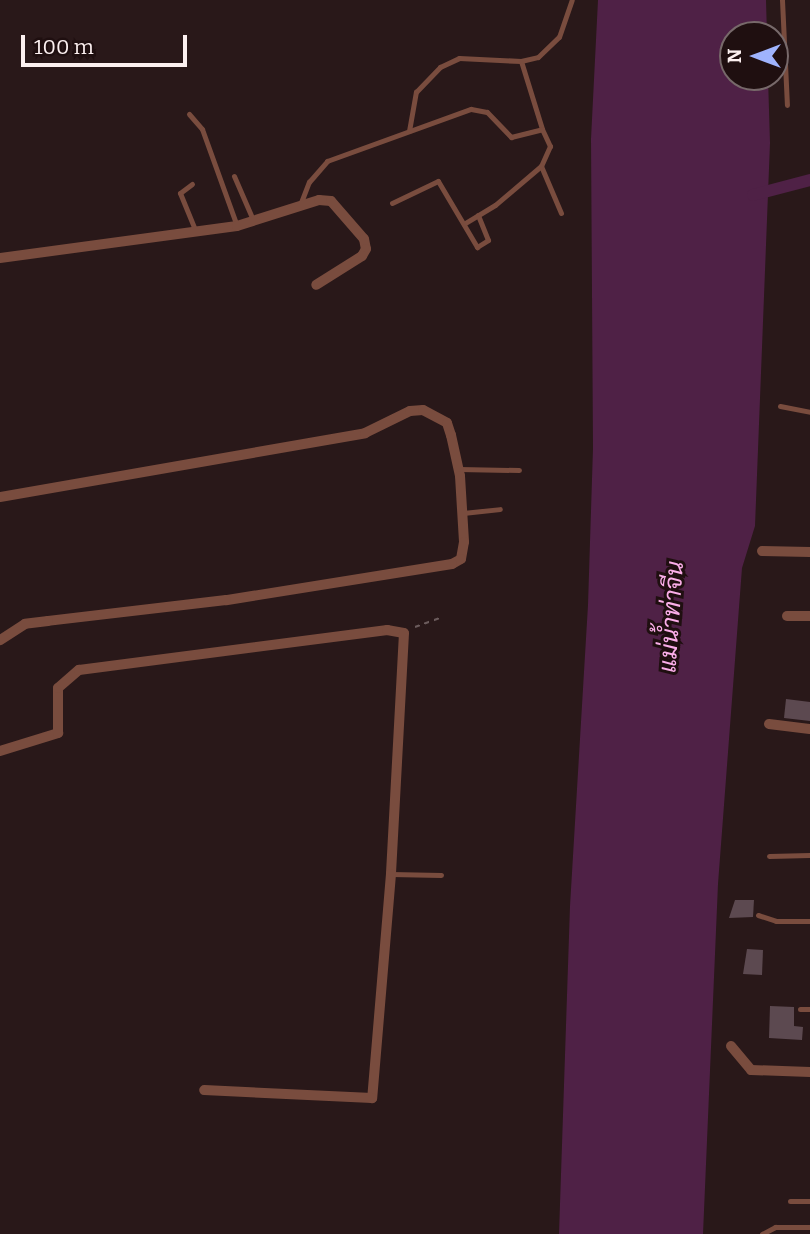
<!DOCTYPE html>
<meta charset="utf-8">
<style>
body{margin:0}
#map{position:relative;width:810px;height:1234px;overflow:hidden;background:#291819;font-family:Bitter,Sarabun,serif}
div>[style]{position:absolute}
.water>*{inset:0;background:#4f2146}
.canal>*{height:12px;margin:-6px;padding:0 6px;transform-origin:6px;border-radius:6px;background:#4f2146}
.building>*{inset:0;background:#5c4950}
.path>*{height:2px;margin-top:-1px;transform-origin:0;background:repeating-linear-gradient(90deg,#6b5b5c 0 5px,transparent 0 10px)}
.service>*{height:5px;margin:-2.5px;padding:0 2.5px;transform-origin:2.5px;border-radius:2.5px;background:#794c3e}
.minor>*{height:10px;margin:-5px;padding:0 5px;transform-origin:5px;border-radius:5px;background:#794c3e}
span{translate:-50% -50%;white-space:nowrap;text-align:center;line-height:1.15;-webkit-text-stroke:6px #1f0f10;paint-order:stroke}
.water-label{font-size:24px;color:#fbaee9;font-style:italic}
.north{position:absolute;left:719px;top:21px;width:70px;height:70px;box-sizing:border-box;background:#1f0f10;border:2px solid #77696a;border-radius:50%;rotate:270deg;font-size:19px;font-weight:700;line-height:28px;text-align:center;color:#fcf0f0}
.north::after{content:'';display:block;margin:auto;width:24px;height:32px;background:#9fb3fd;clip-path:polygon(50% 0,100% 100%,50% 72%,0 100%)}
.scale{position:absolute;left:21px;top:35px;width:166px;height:32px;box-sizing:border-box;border:4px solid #fcf0f0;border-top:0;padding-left:9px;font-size:21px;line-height:24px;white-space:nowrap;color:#fcf0f0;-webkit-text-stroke:5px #1f0f10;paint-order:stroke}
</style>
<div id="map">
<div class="water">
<div style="clip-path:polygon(598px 0,766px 0,767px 35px,733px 35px,733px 77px,768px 77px,770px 143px,755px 526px,742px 568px,718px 884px,703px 1234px,559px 1234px,570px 906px,588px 605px,593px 448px,591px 139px)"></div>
</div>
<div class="canal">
<div style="left:753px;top:195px;width:59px;rotate:-14.7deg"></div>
</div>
<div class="building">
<div style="clip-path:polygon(786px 699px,810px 702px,810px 721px,784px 718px)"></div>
<div style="clip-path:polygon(735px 900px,754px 900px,753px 917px,729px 918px)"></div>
<div style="clip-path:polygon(747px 949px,763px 950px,762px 975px,743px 974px)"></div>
<div style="clip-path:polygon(770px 1006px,794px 1007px,794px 1026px,803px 1027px,802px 1040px,769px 1038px)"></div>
</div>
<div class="path">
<div style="left:415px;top:627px;width:27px;rotate:-20deg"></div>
</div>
<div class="service">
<div style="left:782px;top:0;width:105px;rotate:87.3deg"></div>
<div style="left:521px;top:61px;width:71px;rotate:72.8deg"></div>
<div style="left:189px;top:114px;width:20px;rotate:49deg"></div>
<div style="left:202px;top:129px;width:103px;rotate:70.2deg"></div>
<div style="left:409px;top:131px;width:40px;rotate:-80deg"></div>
<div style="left:416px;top:92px;width:35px;rotate:-46deg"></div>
<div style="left:440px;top:67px;width:21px;rotate:-25deg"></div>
<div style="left:459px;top:58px;width:62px;rotate:2.8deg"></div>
<div style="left:521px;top:61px;width:17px;rotate:-13deg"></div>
<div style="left:538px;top:57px;width:29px;rotate:-44deg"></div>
<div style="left:559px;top:37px;width:39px;rotate:-71deg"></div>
<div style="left:541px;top:166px;width:51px;rotate:66.9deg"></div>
<div style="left:234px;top:176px;width:48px;rotate:66.6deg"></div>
<div style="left:192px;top:184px;width:15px;rotate:143deg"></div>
<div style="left:180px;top:193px;width:42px;rotate:67.7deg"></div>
<div style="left:392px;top:203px;width:51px;rotate:-25.6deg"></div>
<div style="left:438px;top:181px;width:77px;rotate:59.4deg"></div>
<div style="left:477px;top:247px;width:13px;rotate:-32deg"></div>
<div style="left:488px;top:240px;width:27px;rotate:-112deg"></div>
<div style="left:300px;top:205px;width:25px;rotate:-69deg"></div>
<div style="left:309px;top:182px;width:28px;rotate:-49deg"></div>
<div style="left:327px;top:161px;width:153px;rotate:-19.9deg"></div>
<div style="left:471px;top:109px;width:16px;rotate:11deg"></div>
<div style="left:487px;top:112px;width:35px;rotate:46deg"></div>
<div style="left:511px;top:137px;width:32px;rotate:-14deg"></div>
<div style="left:542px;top:129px;width:19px;rotate:65deg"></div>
<div style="left:550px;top:146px;width:22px;rotate:114deg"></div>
<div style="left:541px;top:166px;width:60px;rotate:139.7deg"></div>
<div style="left:495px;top:205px;width:35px;rotate:149deg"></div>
<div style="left:780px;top:406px;width:31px;rotate:11deg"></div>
<div style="left:459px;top:469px;width:60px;rotate:1deg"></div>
<div style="left:463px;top:513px;width:37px;rotate:-6deg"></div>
<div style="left:769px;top:856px;width:41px;rotate:-1.4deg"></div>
<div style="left:391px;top:874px;width:50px;rotate:1.1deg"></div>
<div style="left:758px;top:915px;width:19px;rotate:18deg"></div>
<div style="left:776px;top:921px;width:34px"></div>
<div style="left:800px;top:1009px;width:10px"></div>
<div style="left:790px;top:1201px;width:20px"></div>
<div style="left:762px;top:1234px;width:15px;rotate:-28deg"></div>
<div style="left:775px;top:1227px;width:35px"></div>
</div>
<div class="minor">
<div style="left:0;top:258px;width:239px;rotate:-7.7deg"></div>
<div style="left:237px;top:226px;width:86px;rotate:-17.6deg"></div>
<div style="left:319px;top:200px;width:12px;rotate:5deg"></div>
<div style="left:331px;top:201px;width:50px;rotate:49deg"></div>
<div style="left:364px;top:239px;width:10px;rotate:79deg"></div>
<div style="left:366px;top:249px;width:8px;rotate:120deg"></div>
<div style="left:362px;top:256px;width:54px;rotate:147.8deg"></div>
<div style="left:0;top:497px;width:371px;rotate:-9.9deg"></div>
<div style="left:365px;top:433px;width:50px;rotate:-26.1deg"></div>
<div style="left:410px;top:411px;width:13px;rotate:-4deg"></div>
<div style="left:423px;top:410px;width:27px;rotate:28deg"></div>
<div style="left:447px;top:423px;width:13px;rotate:72deg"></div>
<div style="left:451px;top:435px;width:42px;rotate:77.6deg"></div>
<div style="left:460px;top:476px;width:66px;rotate:86.5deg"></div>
<div style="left:464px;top:542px;width:17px;rotate:100deg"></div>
<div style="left:461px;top:559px;width:10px;rotate:151deg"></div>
<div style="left:452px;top:564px;width:229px;rotate:170.9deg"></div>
<div style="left:226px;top:600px;width:179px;rotate:173.3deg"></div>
<div style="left:48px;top:621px;width:23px;rotate:173deg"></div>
<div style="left:25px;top:624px;width:30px;rotate:147deg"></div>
<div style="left:762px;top:551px;width:48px;rotate:1.2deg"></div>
<div style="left:787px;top:616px;width:23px"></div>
<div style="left:769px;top:724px;width:41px;rotate:7deg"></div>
<div style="left:0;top:751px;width:61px;rotate:-17.2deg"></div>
<div style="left:58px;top:733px;width:45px;rotate:-90deg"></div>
<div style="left:58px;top:688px;width:28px;rotate:-41deg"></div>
<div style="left:79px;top:670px;width:311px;rotate:-7.4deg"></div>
<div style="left:387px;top:630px;width:17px;rotate:10deg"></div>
<div style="left:404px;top:633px;width:241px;rotate:93.1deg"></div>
<div style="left:391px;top:874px;width:225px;rotate:94.8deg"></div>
<div style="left:372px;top:1098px;width:168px;rotate:-177.3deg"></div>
<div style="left:731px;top:1046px;width:31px;rotate:50deg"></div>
<div style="left:751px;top:1070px;width:59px;rotate:1.9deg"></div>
</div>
<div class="water-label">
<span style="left:672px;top:617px;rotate:-86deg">แม่น้ำท่าจีน</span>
</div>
<div class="north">N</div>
<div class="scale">100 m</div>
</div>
